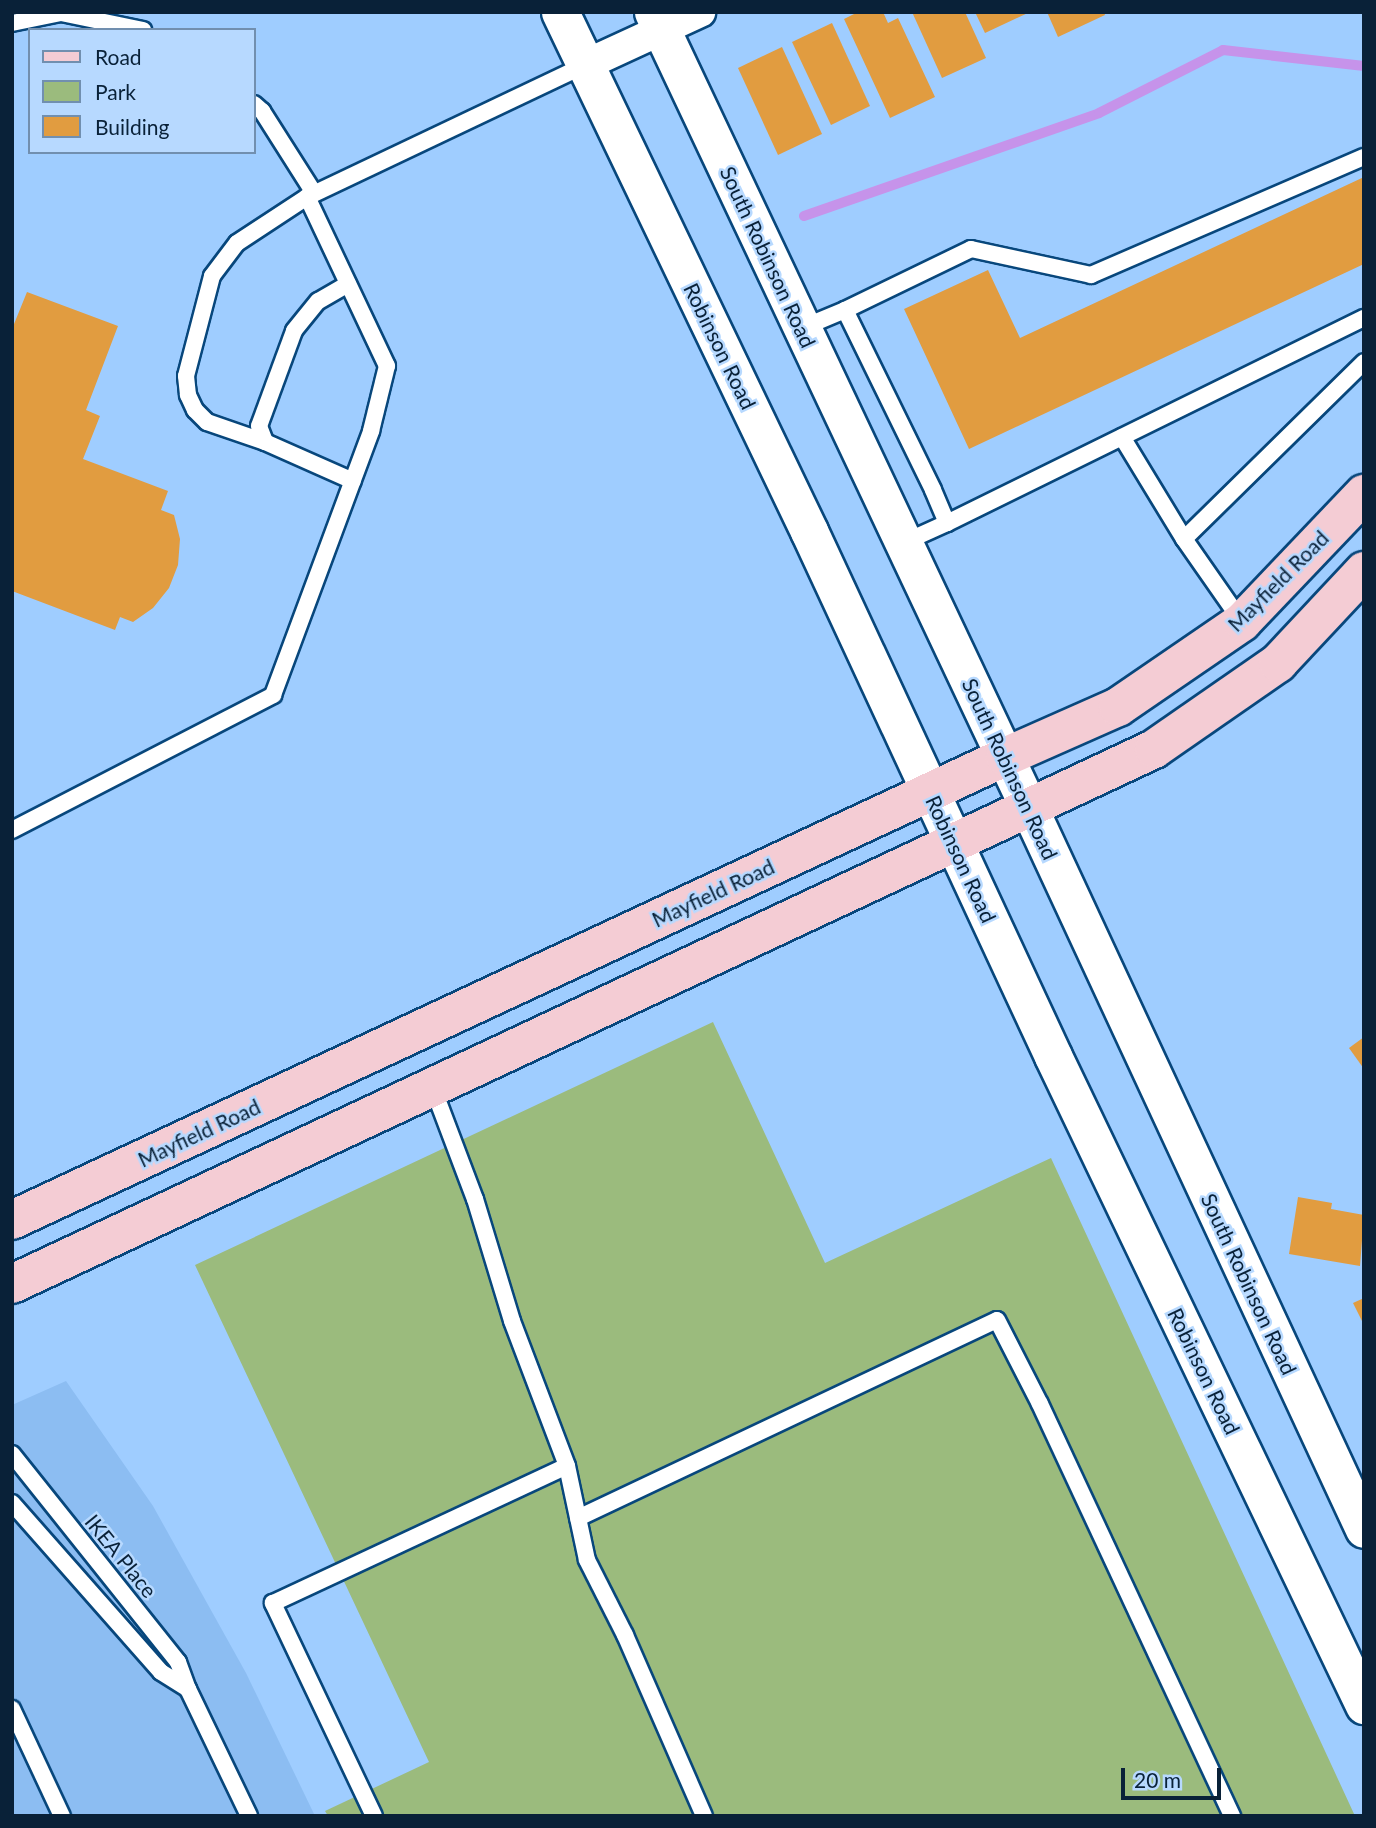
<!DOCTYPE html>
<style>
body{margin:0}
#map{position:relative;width:1376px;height:1828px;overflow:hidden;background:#9fcdff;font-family:Lato,sans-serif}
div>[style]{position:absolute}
.built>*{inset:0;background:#8cbdf2}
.green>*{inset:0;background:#9bbb7d}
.stream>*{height:10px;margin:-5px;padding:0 5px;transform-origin:5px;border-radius:5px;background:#c693ea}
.building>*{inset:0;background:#e19c40}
.roads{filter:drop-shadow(2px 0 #08477c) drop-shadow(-2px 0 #08477c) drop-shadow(0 2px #08477c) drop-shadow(0 -2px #08477c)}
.service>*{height:16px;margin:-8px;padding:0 8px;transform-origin:8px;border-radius:8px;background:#fff}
.minor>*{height:30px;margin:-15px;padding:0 15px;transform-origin:15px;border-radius:15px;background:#fff}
.tertiary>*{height:37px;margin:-18.5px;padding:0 18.5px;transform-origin:18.5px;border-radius:18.5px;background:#fff}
.secondary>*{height:38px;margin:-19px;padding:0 19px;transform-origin:19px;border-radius:19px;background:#f4ccd4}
span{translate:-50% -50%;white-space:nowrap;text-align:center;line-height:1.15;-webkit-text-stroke:5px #b7d9ff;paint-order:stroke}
.street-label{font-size:21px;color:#092138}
.frame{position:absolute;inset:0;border:14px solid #092138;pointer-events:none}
.legend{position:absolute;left:28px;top:28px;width:228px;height:126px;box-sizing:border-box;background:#b7d9ff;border:2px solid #718faf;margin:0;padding:9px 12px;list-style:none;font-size:21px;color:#092138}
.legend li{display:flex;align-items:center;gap:14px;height:35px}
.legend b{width:35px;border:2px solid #718faf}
.scale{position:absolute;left:1121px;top:1768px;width:100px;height:32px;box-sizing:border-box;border:4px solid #092138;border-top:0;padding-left:9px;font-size:21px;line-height:24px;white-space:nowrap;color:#092138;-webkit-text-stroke:5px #b7d9ff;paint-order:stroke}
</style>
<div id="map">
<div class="built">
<div style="clip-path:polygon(66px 1381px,153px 1506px,246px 1673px,315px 1816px,12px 1816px,12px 1405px)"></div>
</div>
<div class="green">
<div style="clip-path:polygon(713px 1022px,825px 1263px,1051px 1158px,1355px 1816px,328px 1816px,325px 1811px,429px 1762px,195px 1265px)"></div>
</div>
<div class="stream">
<div style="left:804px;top:216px;width:312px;rotate:-19.2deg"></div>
<div style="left:1099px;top:113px;width:139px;rotate:-26.9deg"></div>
<div style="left:1223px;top:50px;width:142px;rotate:6.5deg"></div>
</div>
<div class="building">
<div style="clip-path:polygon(858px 12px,883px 12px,888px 23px,898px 18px,935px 97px,890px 118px,844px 19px)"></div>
<div style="clip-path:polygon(912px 12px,965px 12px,986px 58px,942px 78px)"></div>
<div style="clip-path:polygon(975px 12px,1030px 12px,985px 33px)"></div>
<div style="clip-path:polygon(1047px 12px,1104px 12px,1105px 15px,1058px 37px)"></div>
<div style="clip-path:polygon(832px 23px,870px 106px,831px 125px,792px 42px)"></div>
<div style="clip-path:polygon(782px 47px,822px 134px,778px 155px,738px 68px)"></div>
<div style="clip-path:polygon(1364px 177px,1364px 264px,969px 449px,904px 309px,988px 270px,1020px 338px)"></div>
<div style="clip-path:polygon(27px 292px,118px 326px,86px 410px,100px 416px,83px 459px,168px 491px,161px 510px,174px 515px,180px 539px,178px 565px,169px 588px,153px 608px,133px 622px,120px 617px,115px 630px,12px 591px,12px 329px)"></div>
<div style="clip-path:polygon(1364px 1037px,1364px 1069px,1349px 1048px)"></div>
<div style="clip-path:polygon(1298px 1197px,1332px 1203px,1331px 1209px,1364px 1215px,1360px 1266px,1289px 1254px)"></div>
<div style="clip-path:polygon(1364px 1298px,1364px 1325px,1353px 1303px)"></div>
</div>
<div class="roads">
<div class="service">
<div style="left:12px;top:23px;width:50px;rotate:-11.5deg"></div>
<div style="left:61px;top:13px;width:84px;rotate:11.7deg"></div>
<div style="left:254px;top:104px;width:11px;rotate:41deg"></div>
<div style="left:262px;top:111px;width:97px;rotate:57.6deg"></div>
<div style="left:348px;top:284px;width:34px;rotate:150deg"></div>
<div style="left:318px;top:301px;width:38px;rotate:129deg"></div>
<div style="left:294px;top:331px;width:101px;rotate:110.2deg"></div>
<div style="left:259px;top:426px;width:17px;rotate:69deg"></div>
<div style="left:265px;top:442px;width:96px;rotate:23.9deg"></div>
<div style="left:845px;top:310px;width:140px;rotate:-25.8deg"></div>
<div style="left:971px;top:249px;width:123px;rotate:12.2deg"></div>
<div style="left:1091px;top:275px;width:297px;rotate:-23.4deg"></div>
<div style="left:802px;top:328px;width:47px;rotate:-22.7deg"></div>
<div style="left:845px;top:310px;width:200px;rotate:63.9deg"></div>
<div style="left:933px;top:490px;width:36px;rotate:67deg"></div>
<div style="left:947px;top:523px;width:48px;rotate:155.6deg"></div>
<div style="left:1122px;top:437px;width:119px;rotate:58.7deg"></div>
<div style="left:265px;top:442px;width:61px;rotate:-161deg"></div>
<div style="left:207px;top:422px;width:17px;rotate:-135deg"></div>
<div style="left:195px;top:410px;width:17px;rotate:-115deg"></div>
<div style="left:188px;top:395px;width:19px;rotate:-96deg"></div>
<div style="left:186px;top:376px;width:103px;rotate:-75.4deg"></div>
<div style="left:212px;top:276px;width:41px;rotate:-52.9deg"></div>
<div style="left:237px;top:243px;width:84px;rotate:-33.3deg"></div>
<div style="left:947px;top:523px;width:465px;rotate:-26.2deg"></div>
<div style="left:1242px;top:622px;width:101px;rotate:-124.9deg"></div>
<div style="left:1184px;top:539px;width:252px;rotate:-44.5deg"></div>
<div style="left:12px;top:830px;width:294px;rotate:-27.3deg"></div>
<div style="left:273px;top:695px;width:282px;rotate:-69.6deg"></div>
<div style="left:371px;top:431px;width:67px;rotate:-76.2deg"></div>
<div style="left:387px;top:366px;width:187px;rotate:-115.3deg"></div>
<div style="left:307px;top:197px;width:308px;rotate:-25.4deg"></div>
<div style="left:433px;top:1088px;width:119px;rotate:69.3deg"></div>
<div style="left:475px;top:1199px;width:127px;rotate:73.1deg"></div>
<div style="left:512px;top:1321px;width:155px;rotate:69.2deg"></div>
<div style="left:567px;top:1466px;width:96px;rotate:78deg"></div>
<div style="left:587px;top:1560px;width:84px;rotate:63.1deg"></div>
<div style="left:625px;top:1635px;width:197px;rotate:66.4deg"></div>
<div style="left:12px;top:1454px;width:266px;rotate:51.4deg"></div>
<div style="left:178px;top:1662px;width:29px;rotate:70deg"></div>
<div style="left:188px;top:1689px;width:141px;rotate:64.3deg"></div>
<div style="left:12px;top:1503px;width:225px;rotate:48.6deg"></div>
<div style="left:161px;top:1672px;width:32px;rotate:32deg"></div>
<div style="left:578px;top:1518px;width:463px;rotate:-25.3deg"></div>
<div style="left:997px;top:1320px;width:94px;rotate:62.9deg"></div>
<div style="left:1040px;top:1404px;width:455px;rotate:65deg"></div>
<div style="left:12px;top:1709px;width:118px;rotate:65deg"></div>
<div style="left:374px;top:1816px;width:236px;rotate:-115.4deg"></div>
<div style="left:273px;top:1603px;width:324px;rotate:-25deg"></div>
</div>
<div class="minor">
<div style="left:585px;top:65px;width:127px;rotate:-24.7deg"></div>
</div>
<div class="tertiary">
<div style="left:560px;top:12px;width:576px;rotate:64.37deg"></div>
<div style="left:809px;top:531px;width:579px;rotate:65.07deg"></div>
<div style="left:1053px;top:1056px;width:720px;rotate:64.4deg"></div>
<div style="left:653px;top:12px;width:880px;rotate:64.72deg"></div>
<div style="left:1029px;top:808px;width:795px;rotate:65.08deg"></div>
</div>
<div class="secondary">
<div style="left:12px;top:1220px;width:1096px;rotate:-25deg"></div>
<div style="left:1005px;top:757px;width:124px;rotate:-23.9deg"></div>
<div style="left:1118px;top:707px;width:150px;rotate:-34.4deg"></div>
<div style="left:1242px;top:622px;width:177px;rotate:-46.4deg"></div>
<div style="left:12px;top:1284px;width:1261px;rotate:-25.1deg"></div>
<div style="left:1154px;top:749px;width:151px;rotate:-34.7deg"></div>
<div style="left:1278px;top:663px;width:126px;rotate:-46.9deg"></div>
</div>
</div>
<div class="street-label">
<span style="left:768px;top:257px;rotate:65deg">South Robinson Road</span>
<span style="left:720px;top:346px;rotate:64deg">Robinson Road</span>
<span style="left:1278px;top:581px;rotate:-45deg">Mayfield Road</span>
<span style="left:1010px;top:769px;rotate:65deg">South Robinson Road</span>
<span style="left:961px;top:859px;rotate:65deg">Robinson Road</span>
<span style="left:713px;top:893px;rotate:-25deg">Mayfield Road</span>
<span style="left:199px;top:1133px;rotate:-25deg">Mayfield Road</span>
<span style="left:1249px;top:1284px;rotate:65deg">South Robinson Road</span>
<span style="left:1204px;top:1371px;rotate:64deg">Robinson Road</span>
<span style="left:121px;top:1556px;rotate:51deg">IKEA Place</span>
</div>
<div class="frame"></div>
<ul class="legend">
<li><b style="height:9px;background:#f4ccd4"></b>Road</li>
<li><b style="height:19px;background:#9bbb7d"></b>Park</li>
<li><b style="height:19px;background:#e19c40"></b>Building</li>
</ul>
<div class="scale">20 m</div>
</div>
